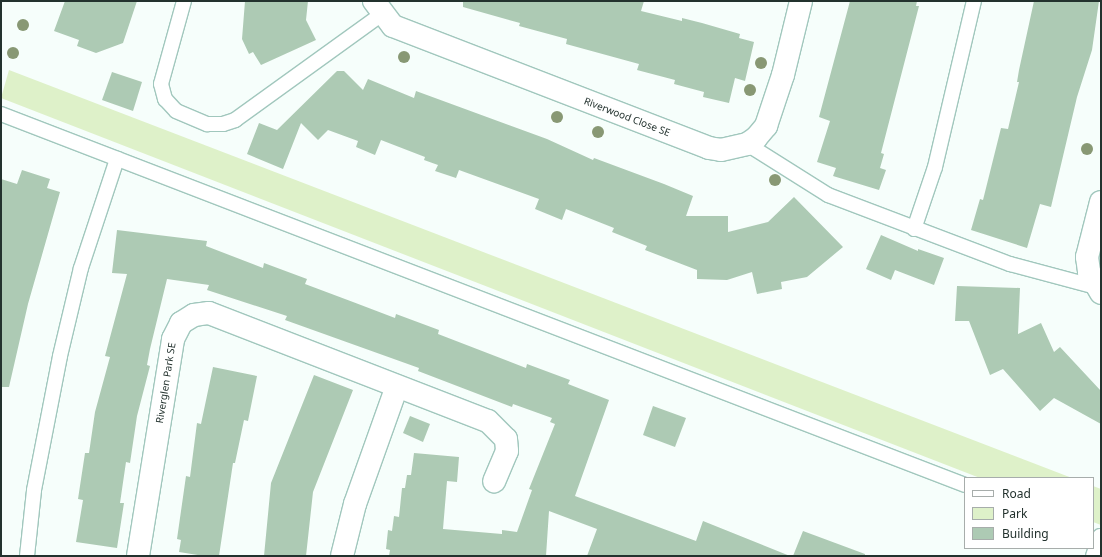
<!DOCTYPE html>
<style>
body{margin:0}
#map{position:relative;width:1102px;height:557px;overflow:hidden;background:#f6fefb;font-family:"Noto Sans",sans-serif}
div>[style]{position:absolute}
.green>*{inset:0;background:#def1c9}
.building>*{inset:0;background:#adcab4}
.roads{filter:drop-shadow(1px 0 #a1c7bd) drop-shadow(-1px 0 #a1c7bd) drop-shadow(0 1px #a1c7bd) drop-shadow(0 -1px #a1c7bd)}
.lane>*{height:14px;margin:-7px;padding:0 7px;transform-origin:7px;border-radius:7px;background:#fff}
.street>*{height:22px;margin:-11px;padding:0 11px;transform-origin:11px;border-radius:11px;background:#fff}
.trees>*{width:12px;height:12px;margin:-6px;border-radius:50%;background:#889874}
span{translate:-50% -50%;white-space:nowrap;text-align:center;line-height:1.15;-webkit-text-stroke:3px #fff;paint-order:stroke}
.street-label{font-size:10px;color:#23322e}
.frame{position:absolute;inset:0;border:2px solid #23322e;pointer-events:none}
.legend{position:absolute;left:964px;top:477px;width:130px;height:72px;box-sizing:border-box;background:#fff;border:1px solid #a7adab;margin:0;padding:5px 7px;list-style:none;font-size:12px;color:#23322e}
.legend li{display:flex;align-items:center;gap:8px;height:20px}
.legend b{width:20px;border:1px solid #a7adab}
</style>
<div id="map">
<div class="green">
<div style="clip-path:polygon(9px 70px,1072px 478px,980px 478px,1px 98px)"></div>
<div style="clip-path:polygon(1093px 486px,1101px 489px,1101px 525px,1093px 522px)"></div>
</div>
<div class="building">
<div style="clip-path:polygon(65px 1px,137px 1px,123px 43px,96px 53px,77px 46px,79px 40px,54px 31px)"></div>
<div style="clip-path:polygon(245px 1px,308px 1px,306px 20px,316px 40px,261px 65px,253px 52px,249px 54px,242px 39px)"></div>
<div style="clip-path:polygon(463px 1px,644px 1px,641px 11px,682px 21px,682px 18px,702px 23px,740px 34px,739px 38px,754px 42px,745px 81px,735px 78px,729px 103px,703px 97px,704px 92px,674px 84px,675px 80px,637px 70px,639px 64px,566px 44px,567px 39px,519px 26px,520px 23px,463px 7px)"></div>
<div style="clip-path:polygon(850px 1px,917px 1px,916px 6px,919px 6px,881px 153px,884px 154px,880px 168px,886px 170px,879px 190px,833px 176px,836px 168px,817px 162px,830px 121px,819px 117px)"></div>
<div style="clip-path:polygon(1034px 1px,1099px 1px,1092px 50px,1077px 97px,1051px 207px,1040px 204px,1027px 248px,971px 230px,980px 199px,983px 200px,1001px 128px,1008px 129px,1019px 82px,1017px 82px,1019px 70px)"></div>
<div style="clip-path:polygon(337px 71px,344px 71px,363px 90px,368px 79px,414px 98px,416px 91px,547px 139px,593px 160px,594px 158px,664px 184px,693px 196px,686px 216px,728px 216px,728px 232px,768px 222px,794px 197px,843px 247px,807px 277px,781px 282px,782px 289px,757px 294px,752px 272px,727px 280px,697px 279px,697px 270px,645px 250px,647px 246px,612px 232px,614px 228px,566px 209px,562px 220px,535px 209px,539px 199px,459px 170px,456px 178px,435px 171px,438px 165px,424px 160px,425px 157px,381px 140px,375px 155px,356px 147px,358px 141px,328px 130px,318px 140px,301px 123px,283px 169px,247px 154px,259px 123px,277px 130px)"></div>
<div style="clip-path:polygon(112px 72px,142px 82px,133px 111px,102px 100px)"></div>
<div style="clip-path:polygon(22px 170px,50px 179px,47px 188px,60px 192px,28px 304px,9px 387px,1px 387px,1px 179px,17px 184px)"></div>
<div style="clip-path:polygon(117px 230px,207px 241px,206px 246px,263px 268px,264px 263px,307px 279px,305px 284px,353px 302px,395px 318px,396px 314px,439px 330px,438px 334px,526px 368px,527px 364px,570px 380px,568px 384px,609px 400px,575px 496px,696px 541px,703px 521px,790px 556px,587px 556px,597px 529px,549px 511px,546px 556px,389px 556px,390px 550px,386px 549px,388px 530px,392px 531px,394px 516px,399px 517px,402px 488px,405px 488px,407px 475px,411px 475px,414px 453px,459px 457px,457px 482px,447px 481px,443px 529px,502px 534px,502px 530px,517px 532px,532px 490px,529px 489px,555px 424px,550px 422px,552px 418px,513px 404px,512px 407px,418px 371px,419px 368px,285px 320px,287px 316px,207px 290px,209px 285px,167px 279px,150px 349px,147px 365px,150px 366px,137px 416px,130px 463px,126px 462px,120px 503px,124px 503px,117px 548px,76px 542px,83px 500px,78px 499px,85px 453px,89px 453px,95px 412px,110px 357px,105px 356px,127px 274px,112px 273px)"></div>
<div style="clip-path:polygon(881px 235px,918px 251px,918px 249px,944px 258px,934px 285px,895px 270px,891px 280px,866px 269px)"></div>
<div style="clip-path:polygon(957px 286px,1020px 288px,1018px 334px,1041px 323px,1054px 352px,1060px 347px,1101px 391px,1101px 424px,1054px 398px,1040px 411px,1003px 369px,990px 375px,969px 321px,955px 321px)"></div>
<div style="clip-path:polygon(213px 367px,257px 376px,248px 421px,244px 420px,235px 463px,233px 463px,219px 556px,204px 556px,179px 552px,181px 540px,177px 539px,186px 476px,190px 477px,197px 423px,201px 424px)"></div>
<div style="clip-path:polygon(314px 375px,353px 390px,313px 492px,306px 556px,264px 556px,271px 483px)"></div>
<div style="clip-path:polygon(653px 406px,686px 418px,675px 447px,643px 435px)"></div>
<div style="clip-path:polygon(410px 416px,430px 424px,423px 442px,403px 433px)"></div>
<div style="clip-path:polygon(803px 531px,865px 554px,865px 556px,793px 556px)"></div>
</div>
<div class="roads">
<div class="lane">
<div style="left:184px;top:1px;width:86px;rotate:105.5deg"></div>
<div style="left:161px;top:84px;width:16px;rotate:75deg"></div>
<div style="left:165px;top:99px;width:16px;rotate:47deg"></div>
<div style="left:176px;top:111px;width:34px;rotate:23deg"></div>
<div style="left:207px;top:124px;width:16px"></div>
<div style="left:223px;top:124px;width:13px;rotate:-18deg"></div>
<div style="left:235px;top:120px;width:181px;rotate:-35.8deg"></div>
<div style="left:1px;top:114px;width:1033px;rotate:21.05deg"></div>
<div style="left:747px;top:144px;width:96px;rotate:32.2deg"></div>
<div style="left:828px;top:195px;width:195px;rotate:20.8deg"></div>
<div style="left:1010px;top:264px;width:89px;rotate:15deg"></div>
<div style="left:914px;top:229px;width:65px;rotate:-71.3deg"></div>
<div style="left:935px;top:167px;width:171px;rotate:-76.8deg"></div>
<div style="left:27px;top:556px;width:66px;rotate:-83.9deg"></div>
<div style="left:34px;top:490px;width:136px;rotate:-79deg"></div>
<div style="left:60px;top:356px;width:90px;rotate:-76.6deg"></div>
<div style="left:81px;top:268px;width:115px;rotate:-71.7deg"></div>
<div style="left:1093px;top:556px;width:21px;rotate:-71deg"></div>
</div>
<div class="street">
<div style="left:374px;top:1px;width:31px;rotate:53deg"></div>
<div style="left:393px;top:26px;width:339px;rotate:21.1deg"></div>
<div style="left:709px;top:148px;width:12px;rotate:9deg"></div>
<div style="left:721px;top:150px;width:27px;rotate:-13deg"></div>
<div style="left:747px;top:144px;width:11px;rotate:-34deg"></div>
<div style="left:756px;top:138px;width:16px;rotate:-50deg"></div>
<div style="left:766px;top:126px;width:54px;rotate:-71.6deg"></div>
<div style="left:783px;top:75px;width:76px;rotate:-76.3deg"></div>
<div style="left:1101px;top:202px;width:57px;rotate:104.3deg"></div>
<div style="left:1087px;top:257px;width:15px;rotate:82deg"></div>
<div style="left:1089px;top:272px;width:24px;rotate:60deg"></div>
<div style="left:138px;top:556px;width:220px;rotate:-80.8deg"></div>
<div style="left:173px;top:339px;width:18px;rotate:-63deg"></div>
<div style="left:181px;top:323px;width:15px;rotate:-32deg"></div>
<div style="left:194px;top:315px;width:15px;rotate:-8deg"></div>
<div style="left:209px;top:313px;width:299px;rotate:21.2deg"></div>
<div style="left:488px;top:421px;width:25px;rotate:45deg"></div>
<div style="left:506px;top:439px;width:12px;rotate:85deg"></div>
<div style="left:507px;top:451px;width:33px;rotate:113deg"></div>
<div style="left:342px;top:556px;width:54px;rotate:-76deg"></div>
<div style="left:355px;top:504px;width:125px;rotate:-70.4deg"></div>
</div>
</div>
<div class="trees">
<div style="left:23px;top:25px"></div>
<div style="left:13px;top:53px"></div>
<div style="left:404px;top:57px"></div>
<div style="left:761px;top:63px"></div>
<div style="left:750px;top:90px"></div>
<div style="left:557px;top:117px"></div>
<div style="left:598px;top:132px"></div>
<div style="left:1087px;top:149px"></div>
<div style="left:775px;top:180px"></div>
</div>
<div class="street-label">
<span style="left:627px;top:117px;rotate:21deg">Riverwood Close SE</span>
<span style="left:166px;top:383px;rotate:-81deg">Riverglen Park SE</span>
</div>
<div class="frame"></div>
<ul class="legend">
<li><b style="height:5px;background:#fff"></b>Road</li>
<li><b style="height:11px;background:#def1c9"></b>Park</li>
<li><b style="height:11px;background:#adcab4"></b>Building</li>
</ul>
</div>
